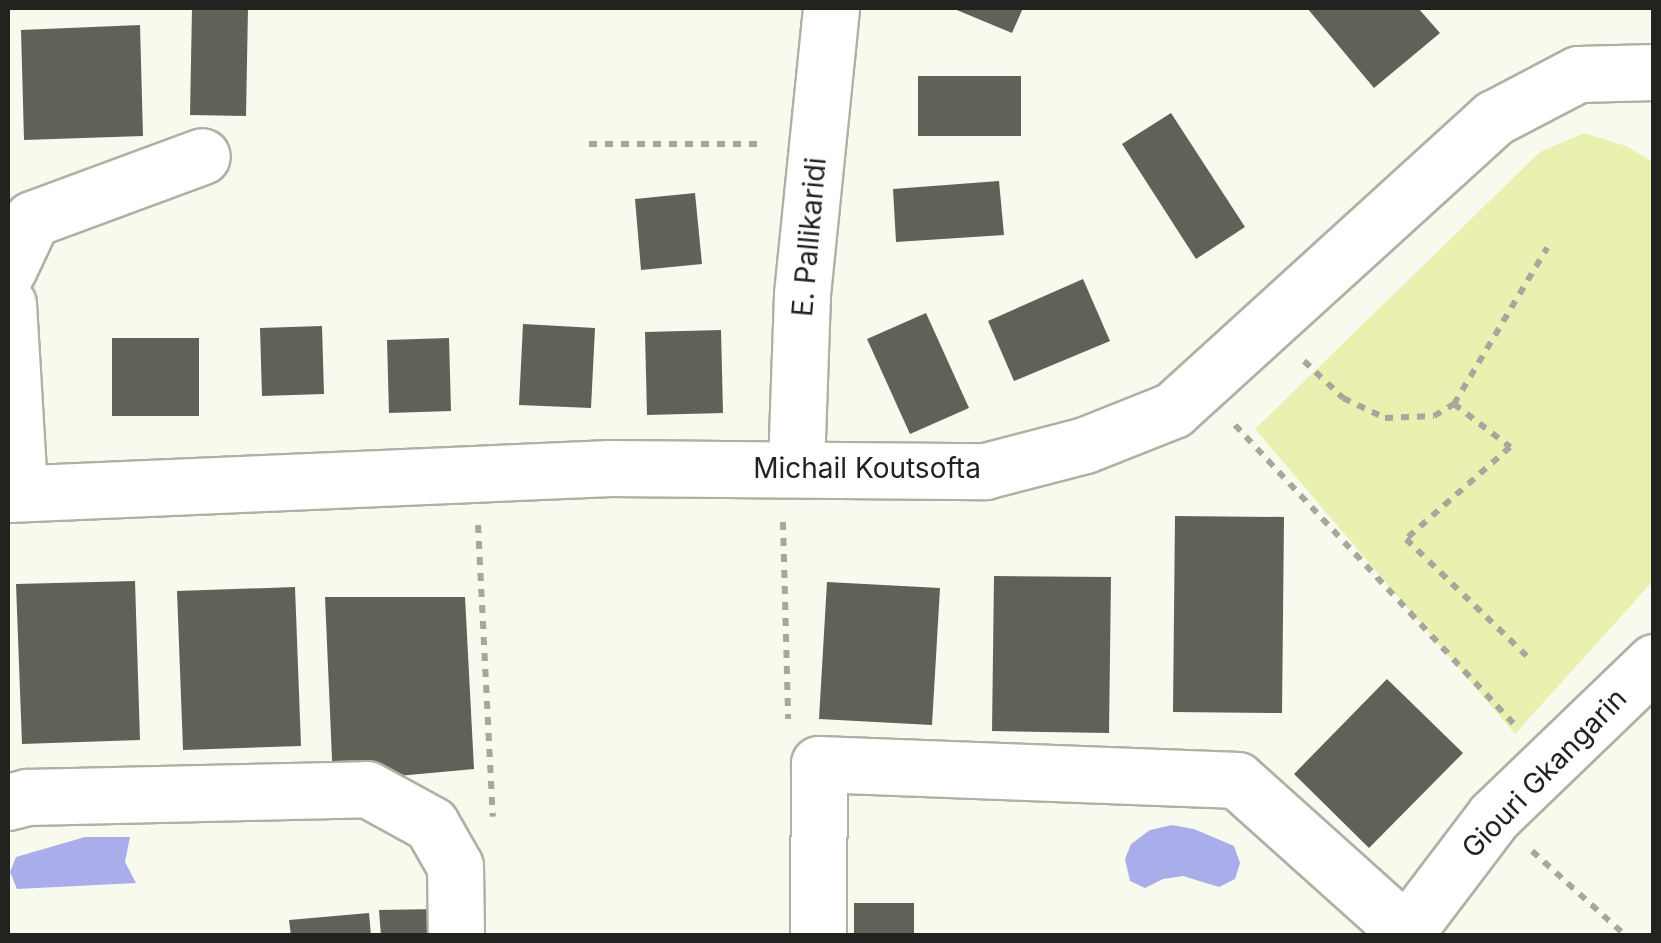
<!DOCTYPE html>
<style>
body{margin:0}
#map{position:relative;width:1661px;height:943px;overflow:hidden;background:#f8faed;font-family:Inter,sans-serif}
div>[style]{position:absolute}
.green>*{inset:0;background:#eaf1b0}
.water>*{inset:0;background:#a9adea}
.building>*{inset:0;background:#616257}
.path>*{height:6px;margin-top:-3px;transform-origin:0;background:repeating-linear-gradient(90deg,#a6a79d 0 8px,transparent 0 16px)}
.roads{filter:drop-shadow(2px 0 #b0b1a5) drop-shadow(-2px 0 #b0b1a5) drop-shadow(0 2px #b0b1a5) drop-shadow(0 -2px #b0b1a5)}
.minor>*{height:55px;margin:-27.5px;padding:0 27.5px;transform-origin:27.5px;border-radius:27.5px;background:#fff}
span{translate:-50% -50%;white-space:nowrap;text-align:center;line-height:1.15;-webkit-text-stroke:10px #fff;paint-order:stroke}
.street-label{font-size:28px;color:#22231e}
.frame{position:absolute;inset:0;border:10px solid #22231e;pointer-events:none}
</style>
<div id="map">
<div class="green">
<div style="clip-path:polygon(1584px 133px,1626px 146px,1653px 162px,1653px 581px,1515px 734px,1255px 429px,1540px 152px)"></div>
</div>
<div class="water">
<div style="clip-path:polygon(1172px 825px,1194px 829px,1234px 846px,1240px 863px,1235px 879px,1219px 887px,1183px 876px,1163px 879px,1145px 888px,1130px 881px,1125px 859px,1131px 844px,1150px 830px)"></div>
<div style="clip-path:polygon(85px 837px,130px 837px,125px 862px,136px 883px,17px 889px,10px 872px,16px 857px)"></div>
</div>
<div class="building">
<div style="clip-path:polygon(192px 8px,248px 8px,246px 116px,190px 115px)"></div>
<div style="clip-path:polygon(952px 8px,1023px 8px,1012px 33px)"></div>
<div style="clip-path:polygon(1307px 8px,1418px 8px,1440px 33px,1374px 88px)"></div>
<div style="clip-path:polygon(140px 25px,143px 136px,24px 140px,21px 30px)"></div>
<div style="clip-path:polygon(918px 76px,1021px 76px,1021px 136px,918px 136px)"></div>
<div style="clip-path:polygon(1171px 113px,1245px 227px,1196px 259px,1122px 144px)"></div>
<div style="clip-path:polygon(999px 181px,1004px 235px,896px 242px,893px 189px)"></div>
<div style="clip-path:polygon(695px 193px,702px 264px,641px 270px,635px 199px)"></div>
<div style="clip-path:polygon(1083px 279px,1110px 341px,1014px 381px,988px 321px)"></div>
<div style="clip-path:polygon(926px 313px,969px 408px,910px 434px,867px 339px)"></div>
<div style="clip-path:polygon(523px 324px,595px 328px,591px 408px,519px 405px)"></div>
<div style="clip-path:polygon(322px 326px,324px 394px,262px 396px,260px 328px)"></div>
<div style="clip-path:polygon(721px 330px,723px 413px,647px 415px,645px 332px)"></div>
<div style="clip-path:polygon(112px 338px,199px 338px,199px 416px,112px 416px)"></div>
<div style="clip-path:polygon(449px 338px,451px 411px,389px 413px,387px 340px)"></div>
<div style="clip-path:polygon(1175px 516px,1284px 517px,1282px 713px,1173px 712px)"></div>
<div style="clip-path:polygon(994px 576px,1111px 577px,1109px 733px,992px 731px)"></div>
<div style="clip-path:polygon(135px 581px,140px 740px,22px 744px,16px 584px)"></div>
<div style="clip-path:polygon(827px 582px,940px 588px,932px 725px,819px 719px)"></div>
<div style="clip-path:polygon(295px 587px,301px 746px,183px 750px,177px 591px)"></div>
<div style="clip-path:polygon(325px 597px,465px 597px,474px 769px,333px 782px)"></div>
<div style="clip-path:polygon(1387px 679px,1463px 753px,1369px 848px,1294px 774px)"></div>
<div style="clip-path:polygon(854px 903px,914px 903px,914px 936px,854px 936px)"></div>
<div style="clip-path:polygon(438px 909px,439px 936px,381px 936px,379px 910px)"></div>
<div style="clip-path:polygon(369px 913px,371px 936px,291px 936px,289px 920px)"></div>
</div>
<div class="path">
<div style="left:589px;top:144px;width:174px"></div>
<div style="left:1304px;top:361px;width:54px;rotate:43.5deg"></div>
<div style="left:1343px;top:398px;width:47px;rotate:25.5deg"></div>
<div style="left:1385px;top:418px;width:49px;rotate:-2.3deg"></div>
<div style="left:1434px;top:416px;width:23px;rotate:-31deg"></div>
<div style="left:1454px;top:404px;width:182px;rotate:-59.2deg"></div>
<div style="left:1454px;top:404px;width:71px;rotate:37.5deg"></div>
<div style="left:1510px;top:447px;width:139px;rotate:138.5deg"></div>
<div style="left:1406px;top:539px;width:174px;rotate:44.1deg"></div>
<div style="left:1235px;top:425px;width:408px;rotate:47deg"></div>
<div style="left:783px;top:522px;width:197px;rotate:88.5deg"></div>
<div style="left:478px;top:525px;width:292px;rotate:87.1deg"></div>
<div style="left:1532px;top:851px;width:127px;rotate:42.1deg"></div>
</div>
<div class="roads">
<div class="minor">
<div style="left:8px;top:270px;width:56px;rotate:-64.8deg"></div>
<div style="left:32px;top:219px;width:181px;rotate:-20.3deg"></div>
<div style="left:8px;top:304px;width:187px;rotate:86.6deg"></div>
<div style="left:796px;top:467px;width:173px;rotate:-88deg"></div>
<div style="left:802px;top:294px;width:287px;rotate:-84.2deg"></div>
<div style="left:8px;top:494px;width:603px;rotate:-2.47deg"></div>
<div style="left:610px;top:468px;width:375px;rotate:0.5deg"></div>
<div style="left:985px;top:471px;width:103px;rotate:-14.6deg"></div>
<div style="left:1085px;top:445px;width:95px;rotate:-21.7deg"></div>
<div style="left:1173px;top:410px;width:434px;rotate:-42.3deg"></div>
<div style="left:1494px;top:118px;width:95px;rotate:-27.6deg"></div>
<div style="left:1578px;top:74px;width:76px;rotate:-1.5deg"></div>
<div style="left:8px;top:802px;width:20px;rotate:-15deg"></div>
<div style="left:27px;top:797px;width:340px;rotate:-1.3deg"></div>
<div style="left:367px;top:789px;width:73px;rotate:28.7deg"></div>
<div style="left:431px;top:824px;width:48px;rotate:60.3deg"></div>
<div style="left:455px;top:866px;width:70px;rotate:89.2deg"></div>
<div style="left:818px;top:936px;width:172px;rotate:-89.7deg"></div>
<div style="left:819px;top:764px;width:418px;rotate:2.2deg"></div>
<div style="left:1237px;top:780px;width:224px;rotate:41.9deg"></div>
<div style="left:1403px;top:936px;width:151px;rotate:-52.8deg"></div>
<div style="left:1494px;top:816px;width:222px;rotate:-43.9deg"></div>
</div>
</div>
<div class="street-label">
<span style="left:809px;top:237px;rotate:-85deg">E. Pallikaridi</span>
<span style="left:867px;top:468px">Michail Koutsofta</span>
<span style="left:1544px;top:773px;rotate:-46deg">Giouri Gkangarin</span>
</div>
<div class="frame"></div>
</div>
